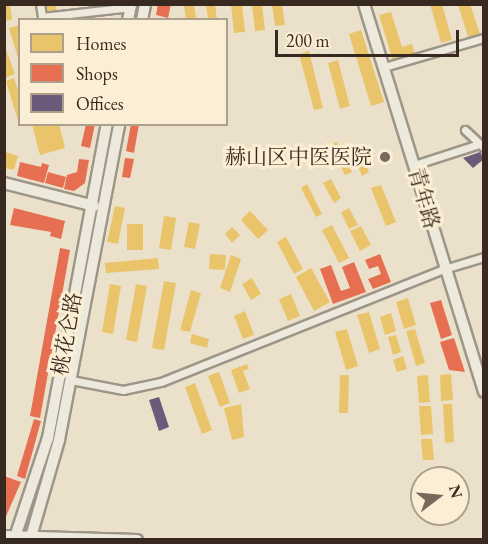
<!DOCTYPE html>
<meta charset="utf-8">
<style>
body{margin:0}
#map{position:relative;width:488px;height:544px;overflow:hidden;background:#ebe1ca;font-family:"EB Garamond","Noto Serif SC",serif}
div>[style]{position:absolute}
.homes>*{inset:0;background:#e9c46a}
.shops>*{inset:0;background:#e76f51}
.offices>*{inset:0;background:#6d597a}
.roads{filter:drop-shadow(2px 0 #9d9688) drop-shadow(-2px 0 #9d9688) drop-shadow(0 2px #9d9688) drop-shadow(0 -2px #9d9688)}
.street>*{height:7px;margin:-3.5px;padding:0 3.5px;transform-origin:3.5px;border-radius:3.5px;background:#eee9dd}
.secondary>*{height:10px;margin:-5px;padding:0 5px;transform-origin:5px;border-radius:5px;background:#eee9dd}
.dots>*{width:16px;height:16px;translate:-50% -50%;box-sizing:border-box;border:3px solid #faefd4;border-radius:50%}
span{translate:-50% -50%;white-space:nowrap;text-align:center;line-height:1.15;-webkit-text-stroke:6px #faefd4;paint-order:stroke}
.poi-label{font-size:21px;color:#382920}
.right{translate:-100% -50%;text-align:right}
.street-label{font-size:21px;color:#382920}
.frame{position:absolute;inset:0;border:6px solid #382920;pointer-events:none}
.legend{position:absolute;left:18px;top:18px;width:210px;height:108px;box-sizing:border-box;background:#faefd4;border:2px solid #aca08c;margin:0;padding:8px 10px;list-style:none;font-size:18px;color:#382920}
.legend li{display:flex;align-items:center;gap:12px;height:30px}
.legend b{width:30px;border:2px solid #aca08c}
.north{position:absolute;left:410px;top:466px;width:60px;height:60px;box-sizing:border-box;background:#faefd4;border:2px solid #aca08c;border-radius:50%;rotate:74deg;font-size:16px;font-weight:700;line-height:24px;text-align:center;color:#382920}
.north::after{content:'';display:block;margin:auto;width:21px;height:27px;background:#77695c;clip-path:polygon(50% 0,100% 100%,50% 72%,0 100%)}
.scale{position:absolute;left:275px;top:30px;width:184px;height:27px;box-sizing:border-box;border:3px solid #382920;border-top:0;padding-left:8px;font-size:18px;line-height:21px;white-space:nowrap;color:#382920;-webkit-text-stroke:4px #faefd4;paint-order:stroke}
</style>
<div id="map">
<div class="homes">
<div style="clip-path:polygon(4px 4px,10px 4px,12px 20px,4px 21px)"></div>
<div style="clip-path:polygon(44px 4px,56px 4px,57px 12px,45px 14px)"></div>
<div style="clip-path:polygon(184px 4px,194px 4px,196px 20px,186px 20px)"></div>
<div style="clip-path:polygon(206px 4px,215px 4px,217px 20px,208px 20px)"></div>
<div style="clip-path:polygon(231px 4px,242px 4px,245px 32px,234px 33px)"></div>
<div style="clip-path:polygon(252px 4px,262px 4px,265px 30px,255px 31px)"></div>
<div style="clip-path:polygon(272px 4px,282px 4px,285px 25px,275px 26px)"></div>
<div style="clip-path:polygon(430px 4px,442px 4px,452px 40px,441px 43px)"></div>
<div style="clip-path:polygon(458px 4px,470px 4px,480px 34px,468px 37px)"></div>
<div style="clip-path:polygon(391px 12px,402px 47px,412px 44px,415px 54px,393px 61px,379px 15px)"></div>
<div style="clip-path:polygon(20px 25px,20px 61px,19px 61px,9px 28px)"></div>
<div style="clip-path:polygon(361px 30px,384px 102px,371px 106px,349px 34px)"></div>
<div style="clip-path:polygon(5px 47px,15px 74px,5px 78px,4px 76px)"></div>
<div style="clip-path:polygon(309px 51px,323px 108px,314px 110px,299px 54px)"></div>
<div style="clip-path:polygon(338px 60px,350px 106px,340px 109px,328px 63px)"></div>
<div style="clip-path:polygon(14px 78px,20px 96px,19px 124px,6px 81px)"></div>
<div style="clip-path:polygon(32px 124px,59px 124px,65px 148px,40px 155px)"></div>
<div style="clip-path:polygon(337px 142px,352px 172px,345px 175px,330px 145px)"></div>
<div style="clip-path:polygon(359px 149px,369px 172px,362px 176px,352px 152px)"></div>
<div style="clip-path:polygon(5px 152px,18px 156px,14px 170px,4px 168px)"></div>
<div style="clip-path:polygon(331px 179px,341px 198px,334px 203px,323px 183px)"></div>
<div style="clip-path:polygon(307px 184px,322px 214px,316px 217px,301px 188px)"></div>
<div style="clip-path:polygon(381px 185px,396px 222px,386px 226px,371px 188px)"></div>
<div style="clip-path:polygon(115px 206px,125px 208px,118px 244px,107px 242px)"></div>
<div style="clip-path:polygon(349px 208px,358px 225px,349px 229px,341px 212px)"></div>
<div style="clip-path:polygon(250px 211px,268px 230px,258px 239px,241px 220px)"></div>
<div style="clip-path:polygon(164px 216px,176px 218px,171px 250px,159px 248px)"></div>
<div style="clip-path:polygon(189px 222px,200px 224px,195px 249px,184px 247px)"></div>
<div style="clip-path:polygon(127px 224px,143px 224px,143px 250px,127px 250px)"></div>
<div style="clip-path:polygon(332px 225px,349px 258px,339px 263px,322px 230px)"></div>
<div style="clip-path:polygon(361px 226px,371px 245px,360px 251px,350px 231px)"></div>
<div style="clip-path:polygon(232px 227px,240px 235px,232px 243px,225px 234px)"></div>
<div style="clip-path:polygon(286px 237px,303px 269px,294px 274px,277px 242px)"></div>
<div style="clip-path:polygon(210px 254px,226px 255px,225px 270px,209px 269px)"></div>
<div style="clip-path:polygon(231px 255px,241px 259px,230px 292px,220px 288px)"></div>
<div style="clip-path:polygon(158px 258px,159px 269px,106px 273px,105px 263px)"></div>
<div style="clip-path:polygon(311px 268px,330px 302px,314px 311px,296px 277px)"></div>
<div style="clip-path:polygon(252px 278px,261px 294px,251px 300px,242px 284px)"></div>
<div style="clip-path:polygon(164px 281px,176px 283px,164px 350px,152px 348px)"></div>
<div style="clip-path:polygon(110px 284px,121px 286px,113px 334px,102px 332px)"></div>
<div style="clip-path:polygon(136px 284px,147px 286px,137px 342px,126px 340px)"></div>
<div style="clip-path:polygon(191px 290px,201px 293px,190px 332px,180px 330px)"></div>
<div style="clip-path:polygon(291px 294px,300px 316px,288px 321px,279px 299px)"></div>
<div style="clip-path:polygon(408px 298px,416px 325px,404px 329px,396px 302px)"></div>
<div style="clip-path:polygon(245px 311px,254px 335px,243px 339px,234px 316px)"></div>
<div style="clip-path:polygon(369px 312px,380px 349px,369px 353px,357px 315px)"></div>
<div style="clip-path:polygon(391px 313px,396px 331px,385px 335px,380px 317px)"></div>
<div style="clip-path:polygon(347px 329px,358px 366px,346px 370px,335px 332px)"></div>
<div style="clip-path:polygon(415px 329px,425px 363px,416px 366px,406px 331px)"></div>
<div style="clip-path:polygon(192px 334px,209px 339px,207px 348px,190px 343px)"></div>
<div style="clip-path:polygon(396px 335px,401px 352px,393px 355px,388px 337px)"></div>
<div style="clip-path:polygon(403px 356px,407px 369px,397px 372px,393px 360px)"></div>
<div style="clip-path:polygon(247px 364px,249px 369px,243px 371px,250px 389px,239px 393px,231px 370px)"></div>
<div style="clip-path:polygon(219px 372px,230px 403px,220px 407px,208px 376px)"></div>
<div style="clip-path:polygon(451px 374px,453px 400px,441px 401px,440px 375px)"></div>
<div style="clip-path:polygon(340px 375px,349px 375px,348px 413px,339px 413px)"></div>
<div style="clip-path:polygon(428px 375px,430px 402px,419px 403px,417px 376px)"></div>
<div style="clip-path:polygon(195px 383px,212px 430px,202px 434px,185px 387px)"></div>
<div style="clip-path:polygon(241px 404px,244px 437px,232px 440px,224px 408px)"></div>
<div style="clip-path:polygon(443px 404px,452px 404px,454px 442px,445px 443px)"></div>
<div style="clip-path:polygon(419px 406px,431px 406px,433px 434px,421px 435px)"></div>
<div style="clip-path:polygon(421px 439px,432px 439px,434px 460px,423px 460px)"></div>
</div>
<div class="shops">
<div style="clip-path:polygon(158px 4px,171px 4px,168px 18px,156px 15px)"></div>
<div style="clip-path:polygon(86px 124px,95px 124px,90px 148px,81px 146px)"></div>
<div style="clip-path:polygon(131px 124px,139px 124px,134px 153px,126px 151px)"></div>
<div style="clip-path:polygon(125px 158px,134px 159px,130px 178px,122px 177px)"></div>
<div style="clip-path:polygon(79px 159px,89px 160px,85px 183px,74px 191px,64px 189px,67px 175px,77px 172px)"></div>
<div style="clip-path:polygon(20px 162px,41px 167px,42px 163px,49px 165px,44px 183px,17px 176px)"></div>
<div style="clip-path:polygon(48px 172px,66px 177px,63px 188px,45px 183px)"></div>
<div style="clip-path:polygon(14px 208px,65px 221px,61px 239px,50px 236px,51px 232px,10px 225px)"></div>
<div style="clip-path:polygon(60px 248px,70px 250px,40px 418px,30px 416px)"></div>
<div style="clip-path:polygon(380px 254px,391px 282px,373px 289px,368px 279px,381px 274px,378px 266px,369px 269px,365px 260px)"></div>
<div style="clip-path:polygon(354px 262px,366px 292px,333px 304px,320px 269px,331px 265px,341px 291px,350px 288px,342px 267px)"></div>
<div style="clip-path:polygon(441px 300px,452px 335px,441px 339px,430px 303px)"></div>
<div style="clip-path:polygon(454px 338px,465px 372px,449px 370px,440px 342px)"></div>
<div style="clip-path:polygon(34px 419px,41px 421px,25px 479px,17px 476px)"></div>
<div style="clip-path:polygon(4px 476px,21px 482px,4px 521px)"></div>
</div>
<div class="offices">
<div style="clip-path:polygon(480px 152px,484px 159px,473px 168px,463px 158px)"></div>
<div style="clip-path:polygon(159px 397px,169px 427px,159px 431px,149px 400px)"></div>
</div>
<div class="roads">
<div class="street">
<div style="left:40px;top:4px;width:13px;rotate:81deg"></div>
<div style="left:42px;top:17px;width:90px;rotate:-6.4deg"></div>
<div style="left:384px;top:67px;width:104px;rotate:-16.2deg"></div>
<div style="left:465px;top:130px;width:26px;rotate:43deg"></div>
<div style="left:414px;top:165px;width:68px;rotate:-17.9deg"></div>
<div style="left:71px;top:380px;width:53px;rotate:10.9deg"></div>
<div style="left:123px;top:390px;width:39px;rotate:-12deg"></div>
<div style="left:161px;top:382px;width:305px;rotate:-21.8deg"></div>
<div style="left:444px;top:269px;width:42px;rotate:-16.7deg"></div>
</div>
<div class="secondary">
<div style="left:364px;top:4px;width:406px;rotate:72.8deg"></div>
<div style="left:128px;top:20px;width:16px;rotate:-79deg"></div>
<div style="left:142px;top:20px;width:16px;rotate:-79deg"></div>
<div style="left:4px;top:183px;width:93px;rotate:14.3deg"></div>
<div style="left:4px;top:536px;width:133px;rotate:1.7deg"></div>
<div style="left:14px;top:540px;width:108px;rotate:-71.6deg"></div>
<div style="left:48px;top:438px;width:319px;rotate:-79.4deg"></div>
<div style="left:30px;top:540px;width:104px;rotate:-73.8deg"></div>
<div style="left:59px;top:440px;width:322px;rotate:-79.2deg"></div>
</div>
</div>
<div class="dots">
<div style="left:385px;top:157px;background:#77695c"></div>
</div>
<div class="poi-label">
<span class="right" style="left:372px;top:157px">赫山区中医医院</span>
</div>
<div class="street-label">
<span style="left:424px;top:198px;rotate:74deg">青年路</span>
<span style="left:67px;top:334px;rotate:-80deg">桃花仑路</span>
</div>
<div class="frame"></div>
<ul class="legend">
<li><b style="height:16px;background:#e9c46a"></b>Homes</li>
<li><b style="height:16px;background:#e76f51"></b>Shops</li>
<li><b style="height:16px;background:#6d597a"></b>Offices</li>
</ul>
<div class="north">N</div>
<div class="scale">200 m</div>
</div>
